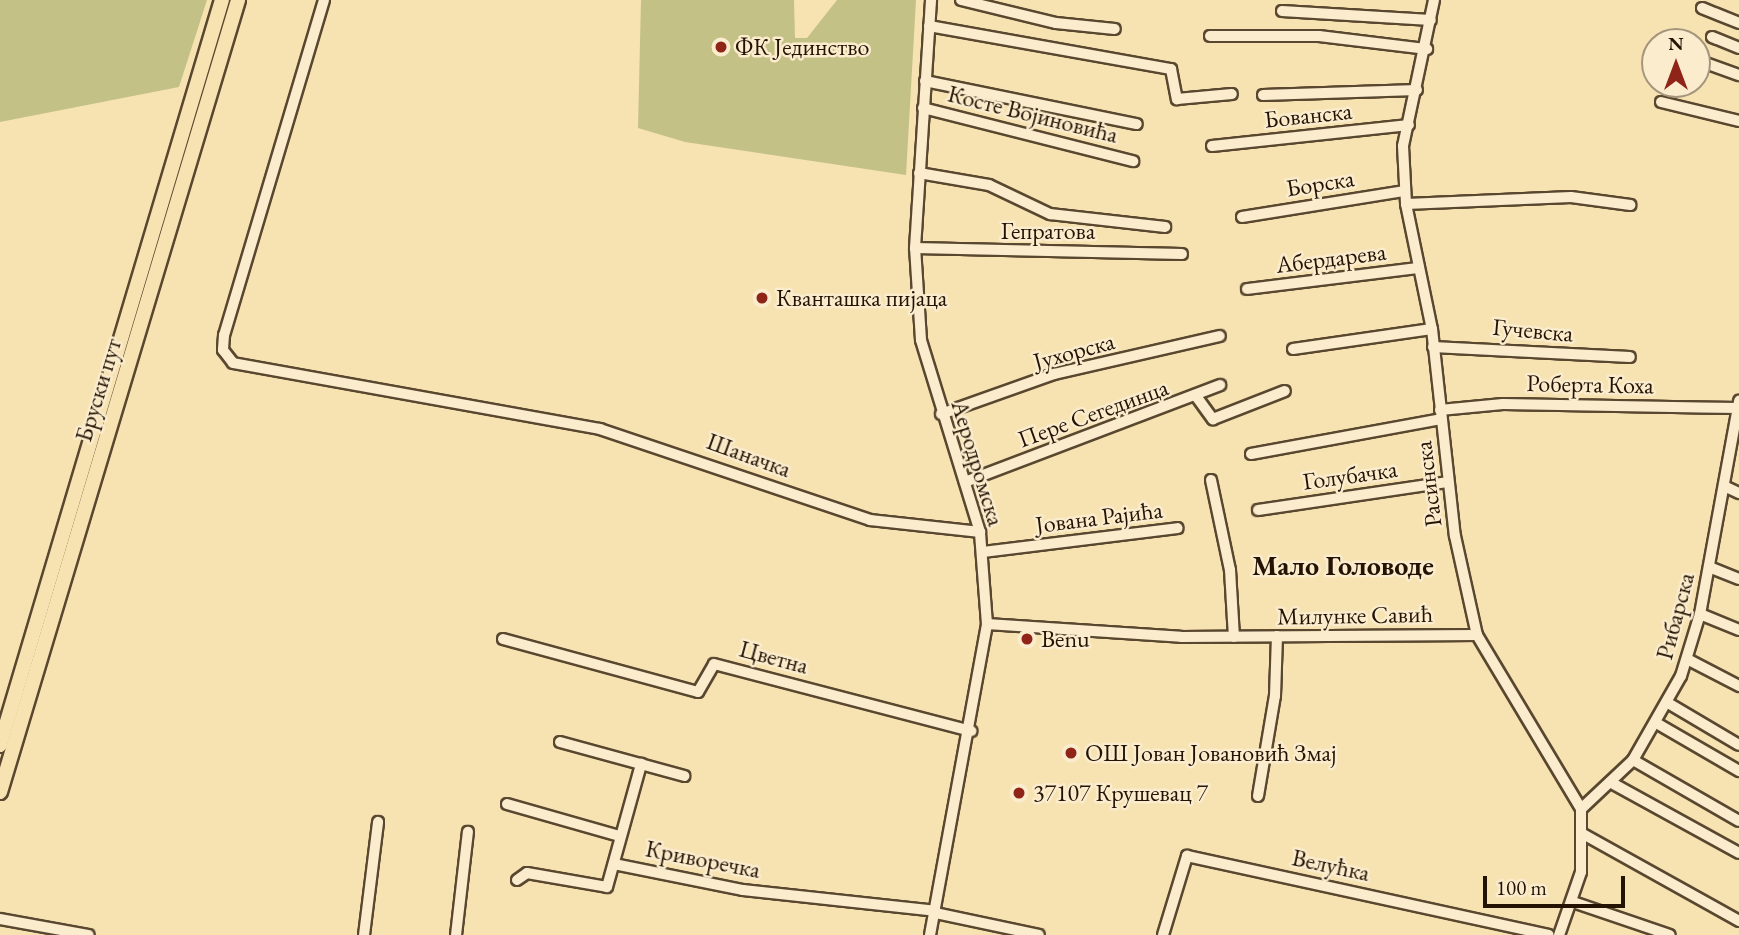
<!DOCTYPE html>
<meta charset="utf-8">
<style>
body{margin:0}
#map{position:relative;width:1739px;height:935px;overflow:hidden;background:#f7e2b2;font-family:"EB Garamond",serif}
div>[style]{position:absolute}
.green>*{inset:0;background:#c4c187}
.roads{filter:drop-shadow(2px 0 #59472f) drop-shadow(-2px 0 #59472f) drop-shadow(0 2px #59472f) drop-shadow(0 -2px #59472f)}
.minor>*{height:10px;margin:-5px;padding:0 5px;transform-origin:5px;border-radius:5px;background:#faeccd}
.major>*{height:14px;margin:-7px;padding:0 7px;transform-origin:7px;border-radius:7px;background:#f7e2b2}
.dots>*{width:19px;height:19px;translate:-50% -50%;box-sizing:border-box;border:4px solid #faeccd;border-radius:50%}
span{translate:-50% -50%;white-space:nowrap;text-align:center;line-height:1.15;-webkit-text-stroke:5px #faeccd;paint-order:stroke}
.poi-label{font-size:24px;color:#241303}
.left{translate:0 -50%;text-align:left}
.street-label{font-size:24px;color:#241303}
.quarter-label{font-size:28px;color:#241303;font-weight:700}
.north{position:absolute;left:1641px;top:28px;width:70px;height:70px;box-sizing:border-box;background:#faeccd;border:2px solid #a4957c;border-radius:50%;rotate:0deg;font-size:19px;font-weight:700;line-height:28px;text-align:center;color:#241303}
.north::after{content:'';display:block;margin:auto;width:24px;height:32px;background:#8f2418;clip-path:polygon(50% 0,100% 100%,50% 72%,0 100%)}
.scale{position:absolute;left:1483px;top:876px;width:142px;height:32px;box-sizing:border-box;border:4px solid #241303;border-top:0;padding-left:9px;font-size:21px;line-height:24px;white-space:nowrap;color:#241303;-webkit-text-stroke:5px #faeccd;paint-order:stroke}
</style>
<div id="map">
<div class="green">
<div style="clip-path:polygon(0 0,207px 0,179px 87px,0 122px)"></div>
<div style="clip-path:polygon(641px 0,794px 0,795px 38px,807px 38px,837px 0,916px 0,906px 175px,685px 142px,638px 128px)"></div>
</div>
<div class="roads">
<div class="minor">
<div style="left:324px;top:0;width:350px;rotate:106.6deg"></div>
<div style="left:224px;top:335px;width:15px;rotate:94deg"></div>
<div style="left:223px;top:350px;width:16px;rotate:52deg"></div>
<div style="left:233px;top:363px;width:373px;rotate:10.2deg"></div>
<div style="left:600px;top:429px;width:285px;rotate:18.6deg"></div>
<div style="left:870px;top:520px;width:111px;rotate:6.2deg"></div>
<div style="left:961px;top:0;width:98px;rotate:13.6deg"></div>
<div style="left:1056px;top:23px;width:59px;rotate:5.8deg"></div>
<div style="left:1434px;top:0;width:149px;rotate:102deg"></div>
<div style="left:1403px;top:146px;width:58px;rotate:87deg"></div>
<div style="left:1406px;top:204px;width:128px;rotate:78.3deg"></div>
<div style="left:1432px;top:329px;width:208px;rotate:83.7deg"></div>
<div style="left:1455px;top:536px;width:101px;rotate:77.5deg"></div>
<div style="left:1477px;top:635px;width:203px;rotate:59.1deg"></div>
<div style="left:1581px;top:809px;width:63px;rotate:90deg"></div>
<div style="left:1581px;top:872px;width:67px;rotate:109.2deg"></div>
<div style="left:1702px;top:8px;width:40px;rotate:22deg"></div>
<div style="left:1282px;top:11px;width:149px;rotate:3.5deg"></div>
<div style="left:929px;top:26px;width:246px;rotate:10.1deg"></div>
<div style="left:1171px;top:69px;width:31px;rotate:79deg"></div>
<div style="left:1177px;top:99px;width:55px;rotate:-5.2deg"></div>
<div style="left:1210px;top:36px;width:109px"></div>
<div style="left:1319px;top:36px;width:109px;rotate:6.9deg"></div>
<div style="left:1712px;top:37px;width:29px;rotate:22deg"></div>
<div style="left:1697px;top:60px;width:45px;rotate:19.7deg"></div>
<div style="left:925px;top:81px;width:216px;rotate:11.5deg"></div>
<div style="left:1263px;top:95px;width:154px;rotate:-1.9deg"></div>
<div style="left:1661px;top:102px;width:80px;rotate:13.7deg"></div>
<div style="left:923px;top:108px;width:217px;rotate:14.2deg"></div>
<div style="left:1212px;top:146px;width:198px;rotate:-6.1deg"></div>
<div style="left:919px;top:173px;width:71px;rotate:9.7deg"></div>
<div style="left:989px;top:185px;width:68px;rotate:25.4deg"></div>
<div style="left:1050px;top:214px;width:116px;rotate:6.4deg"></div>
<div style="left:1406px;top:204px;width:165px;rotate:-2.4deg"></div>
<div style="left:1571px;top:197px;width:60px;rotate:7.7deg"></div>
<div style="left:1242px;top:217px;width:165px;rotate:-9.1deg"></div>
<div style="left:915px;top:248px;width:267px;rotate:1.3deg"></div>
<div style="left:1247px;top:289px;width:173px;rotate:-7deg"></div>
<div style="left:1433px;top:347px;width:197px;rotate:2.9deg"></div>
<div style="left:1293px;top:349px;width:140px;rotate:-8.2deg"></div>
<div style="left:1196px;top:396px;width:29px;rotate:54deg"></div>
<div style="left:1213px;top:419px;width:77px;rotate:-21.3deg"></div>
<div style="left:1440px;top:410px;width:63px;rotate:-5.4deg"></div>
<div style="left:1503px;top:404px;width:236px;rotate:1deg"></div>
<div style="left:941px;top:414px;width:120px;rotate:-19.5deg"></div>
<div style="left:1054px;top:374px;width:170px;rotate:-12.9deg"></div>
<div style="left:1251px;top:454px;width:193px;rotate:-10.4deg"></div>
<div style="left:1211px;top:480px;width:92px;rotate:78.1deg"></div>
<div style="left:1230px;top:570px;width:67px;rotate:86.6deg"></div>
<div style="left:965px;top:482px;width:273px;rotate:-20.8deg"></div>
<div style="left:1724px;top:486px;width:17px;rotate:25deg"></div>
<div style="left:1258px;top:510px;width:191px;rotate:-8.4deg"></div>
<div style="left:983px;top:552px;width:196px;rotate:-7deg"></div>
<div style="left:1709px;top:567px;width:32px;rotate:22deg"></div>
<div style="left:1700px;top:614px;width:42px;rotate:22.3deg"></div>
<div style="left:987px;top:624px;width:194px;rotate:3.8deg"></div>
<div style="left:1181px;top:637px;width:296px;rotate:-0.4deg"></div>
<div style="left:503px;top:639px;width:202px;rotate:15.2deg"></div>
<div style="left:698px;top:692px;width:32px;rotate:-60deg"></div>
<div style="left:714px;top:664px;width:266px;rotate:14.6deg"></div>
<div style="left:1687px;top:659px;width:59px;rotate:27.4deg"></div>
<div style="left:1668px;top:703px;width:82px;rotate:30.6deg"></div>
<div style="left:1658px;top:724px;width:94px;rotate:30.1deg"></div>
<div style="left:560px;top:742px;width:129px;rotate:15.3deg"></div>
<div style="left:1633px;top:760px;width:122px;rotate:29.9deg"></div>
<div style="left:1610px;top:782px;width:147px;rotate:28.8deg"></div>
<div style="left:1258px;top:796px;width:101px;rotate:-80.4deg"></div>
<div style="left:1275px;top:696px;width:60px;rotate:-88.1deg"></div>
<div style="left:507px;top:804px;width:116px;rotate:15.9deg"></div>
<div style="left:1581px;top:809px;width:71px;rotate:-43.3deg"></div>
<div style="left:1633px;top:760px;width:97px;rotate:-60.3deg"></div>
<div style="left:1681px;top:676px;width:65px;rotate:-73deg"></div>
<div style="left:1700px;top:614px;width:217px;rotate:-79.6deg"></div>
<div style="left:1583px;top:834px;width:179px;rotate:29.1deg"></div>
<div style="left:614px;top:864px;width:132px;rotate:11.4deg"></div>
<div style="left:743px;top:890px;width:193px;rotate:6.2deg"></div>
<div style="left:517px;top:880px;width:12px;rotate:-35deg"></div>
<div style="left:527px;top:873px;width:81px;rotate:9.9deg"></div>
<div style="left:607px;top:887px;width:128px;rotate:-74.5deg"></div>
<div style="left:1573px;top:902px;width:102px;rotate:18.8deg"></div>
<div style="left:935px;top:913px;width:106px;rotate:11.9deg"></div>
<div style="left:0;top:919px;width:90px;rotate:10.2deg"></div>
<div style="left:364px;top:935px;width:114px;rotate:-82.9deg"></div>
<div style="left:456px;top:935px;width:104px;rotate:-83.4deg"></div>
<div style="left:930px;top:935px;width:316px;rotate:-79.6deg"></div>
<div style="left:987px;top:624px;width:92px;rotate:-94.4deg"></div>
<div style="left:980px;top:532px;width:201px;rotate:-107.1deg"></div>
<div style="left:921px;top:340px;width:92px;rotate:-93.7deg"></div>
<div style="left:915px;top:248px;width:249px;rotate:-86.3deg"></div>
<div style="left:1163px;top:935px;width:83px;rotate:-73.1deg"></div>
<div style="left:1187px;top:856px;width:370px;rotate:12.3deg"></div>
</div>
<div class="major">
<div style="left:0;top:745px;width:777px;rotate:-73.41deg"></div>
<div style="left:0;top:792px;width:827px;rotate:-73.27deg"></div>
</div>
</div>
<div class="dots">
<div style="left:721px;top:47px;background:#8f2418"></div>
<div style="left:762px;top:298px;background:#8f2418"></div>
<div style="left:1027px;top:639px;background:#8f2418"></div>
<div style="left:1071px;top:753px;background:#8f2418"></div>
<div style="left:1019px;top:793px;background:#8f2418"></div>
</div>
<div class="poi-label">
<span class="left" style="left:735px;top:47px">ФК Јединство</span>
<span class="left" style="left:776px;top:298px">Кванташка пијаца</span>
<span class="left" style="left:1041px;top:639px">Benu</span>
<span class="left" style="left:1085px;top:753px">ОШ Јован Јовановић Змај</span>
<span class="left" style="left:1033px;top:793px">37107 Крушевац 7</span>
</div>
<div class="street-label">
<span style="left:1033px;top:114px;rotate:14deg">Косте Војиновића</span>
<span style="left:1308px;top:115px;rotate:-6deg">Бованска</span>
<span style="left:1320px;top:183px;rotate:-9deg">Борска</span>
<span style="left:1048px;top:231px">Гепратова</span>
<span style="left:1331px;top:258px;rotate:-7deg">Абердарева</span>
<span style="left:1533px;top:330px;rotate:5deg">Гучевска</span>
<span style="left:1074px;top:351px;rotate:-15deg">Јухорска</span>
<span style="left:1590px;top:384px;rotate:1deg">Роберта Коха</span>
<span style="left:98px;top:390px;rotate:-73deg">Бруски пут</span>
<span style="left:1093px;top:413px;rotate:-20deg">Пере Сегединца</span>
<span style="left:749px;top:455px;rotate:20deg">Шаначка</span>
<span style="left:978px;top:463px;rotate:73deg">Аеродромска</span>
<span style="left:1350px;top:475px;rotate:-8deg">Голубачка</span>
<span style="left:1428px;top:484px;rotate:-97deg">Расинска</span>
<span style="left:1099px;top:517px;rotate:-7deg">Јована Рајића</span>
<span style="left:1355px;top:615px;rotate:-1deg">Милунке Савић</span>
<span style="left:1675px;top:616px;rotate:-75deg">Рибарска</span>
<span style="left:774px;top:657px;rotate:15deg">Цветна</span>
<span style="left:703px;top:859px;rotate:11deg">Криворечка</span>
<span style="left:1331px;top:865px;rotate:12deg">Велућка</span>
</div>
<div class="quarter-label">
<span style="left:1343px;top:565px">Мало Головоде</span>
</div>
<div class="north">N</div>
<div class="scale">100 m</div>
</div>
